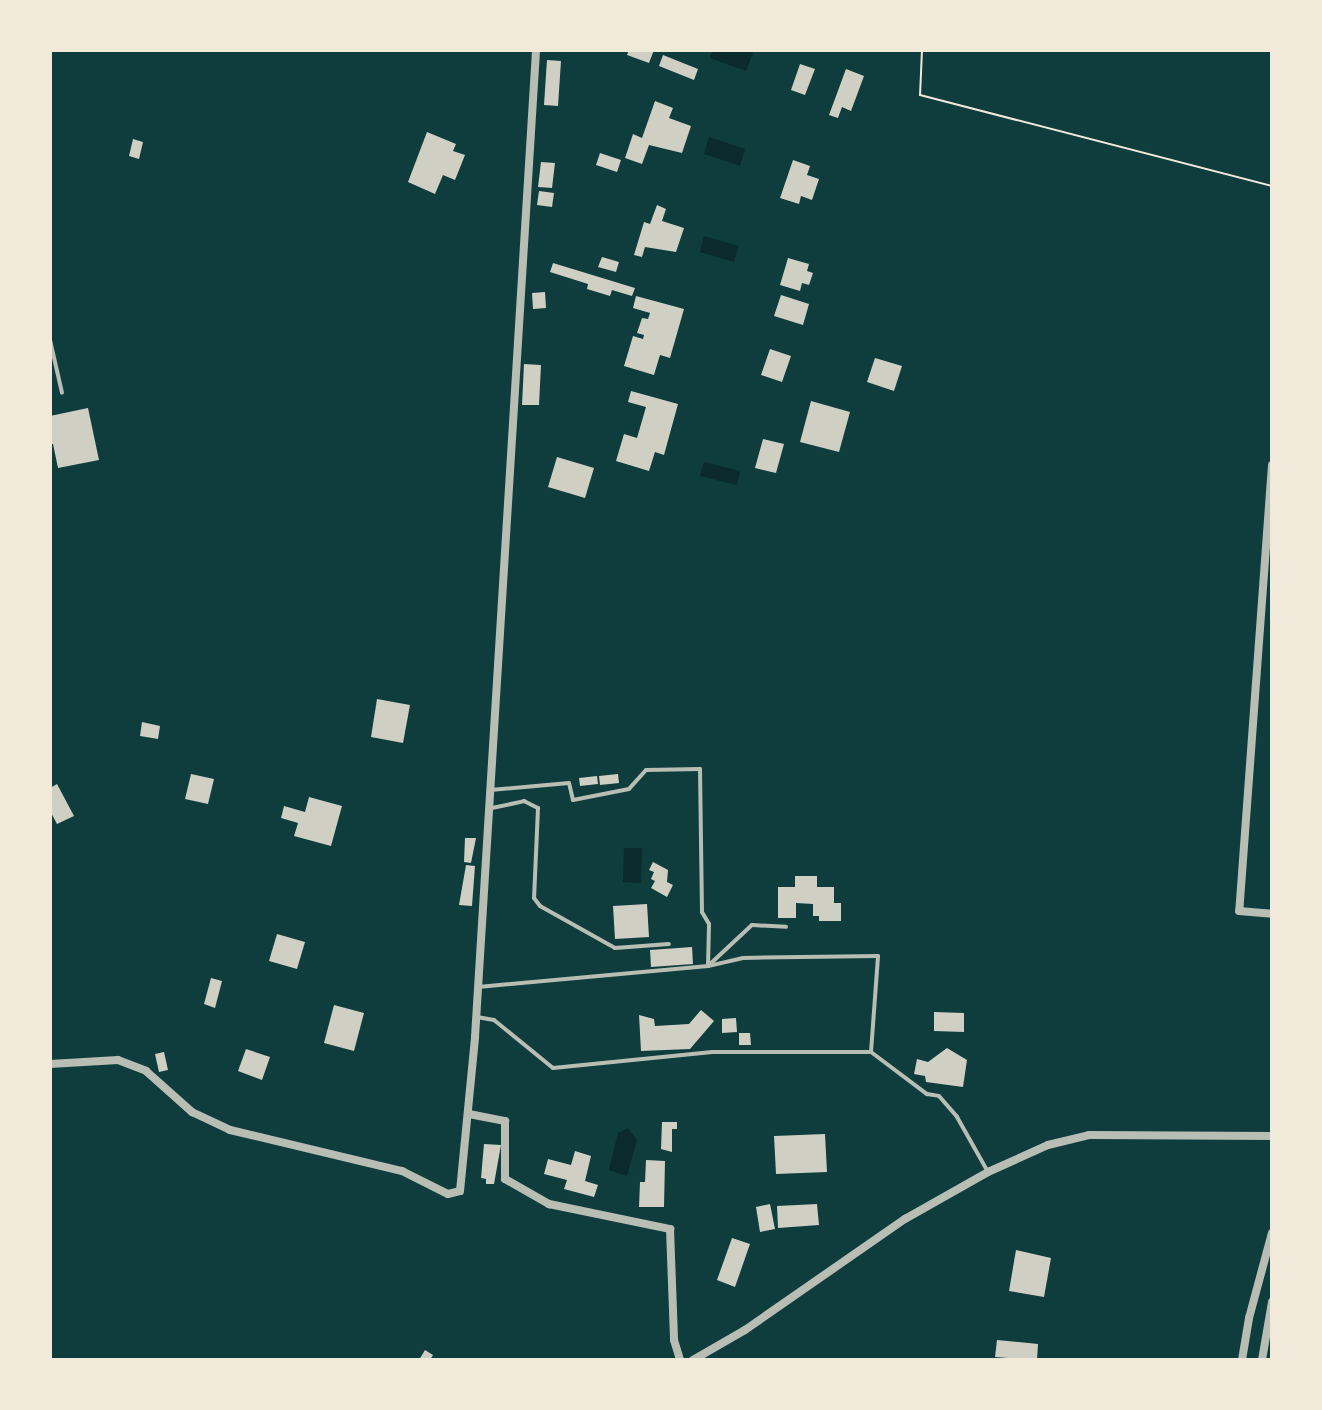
<!DOCTYPE html>
<style>
body{margin:0}
#map{position:relative;width:1322px;height:1410px;overflow:hidden;background:#0f3d3e;font-family:Overpass,sans-serif}
div>[style]{position:absolute}
.water>*{inset:0;background:#0a2a2b}
.building>*{inset:0;background:#cfcfc3}
.path>*{height:2px;margin:-1px;padding:0 1px;transform-origin:1px;border-radius:1px;background:#f1e9da}
.service>*{height:4px;margin:-2px;padding:0 2px;transform-origin:2px;border-radius:2px;background:#b8beb3}
.minor>*{height:8px;margin:-4px;padding:0 4px;transform-origin:4px;border-radius:4px;background:#b8beb3}
span{translate:-50% -50%;white-space:nowrap;text-align:center;line-height:1.15;-webkit-text-stroke:6px #f1e9da;paint-order:stroke}
.frame{position:absolute;inset:0;border:52px solid #f1e9da;pointer-events:none}
</style>
<div id="map">
<div class="water">
<div style="clip-path:polygon(713px 50px,746px 50px,753px 53px,746px 71px,710px 58px)"></div>
<div style="clip-path:polygon(709px 137px,745px 149px,740px 166px,704px 154px)"></div>
<div style="clip-path:polygon(704px 236px,739px 246px,734px 262px,700px 252px)"></div>
<div style="clip-path:polygon(704px 462px,740px 471px,737px 485px,700px 476px)"></div>
<div style="clip-path:polygon(624px 848px,642px 848px,641px 883px,623px 882px)"></div>
<div style="clip-path:polygon(628px 1128px,637px 1140px,627px 1176px,609px 1170px,618px 1133px)"></div>
</div>
<div class="building">
<div style="clip-path:polygon(629px 50px,654px 50px,649px 63px,627px 55px)"></div>
<div style="clip-path:polygon(663px 55px,698px 69px,694px 80px,659px 66px)"></div>
<div style="clip-path:polygon(547px 60px,561px 61px,558px 106px,544px 105px)"></div>
<div style="clip-path:polygon(800px 64px,815px 69px,805px 95px,791px 90px)"></div>
<div style="clip-path:polygon(846px 69px,864px 76px,851px 111px,842px 107px,838px 118px,829px 115px)"></div>
<div style="clip-path:polygon(655px 101px,673px 108px,669px 118px,691px 126px,682px 153px,649px 145px,642px 164px,625px 158px,633px 134px,642px 138px)"></div>
<div style="clip-path:polygon(427px 132px,456px 144px,453px 151px,465px 155px,455px 180px,443px 175px,435px 194px,408px 182px)"></div>
<div style="clip-path:polygon(133px 139px,143px 142px,139px 159px,129px 156px)"></div>
<div style="clip-path:polygon(600px 153px,621px 160px,617px 172px,596px 165px)"></div>
<div style="clip-path:polygon(793px 160px,810px 166px,807px 175px,819px 179px,812px 200px,801px 196px,799px 204px,780px 198px)"></div>
<div style="clip-path:polygon(541px 162px,555px 163px,552px 188px,538px 187px)"></div>
<div style="clip-path:polygon(539px 191px,554px 193px,552px 207px,537px 205px)"></div>
<div style="clip-path:polygon(657px 205px,666px 209px,662px 221px,684px 228px,676px 252px,645px 247px,642px 257px,634px 255px,644px 222px,650px 224px)"></div>
<div style="clip-path:polygon(602px 257px,619px 262px,616px 272px,598px 267px)"></div>
<div style="clip-path:polygon(788px 258px,809px 264px,807px 271px,813px 273px,809px 285px,802px 283px,800px 291px,780px 285px)"></div>
<div style="clip-path:polygon(553px 263px,635px 288px,632px 296px,612px 290px,610px 296px,587px 289px,588px 284px,550px 272px)"></div>
<div style="clip-path:polygon(545px 292px,546px 308px,533px 309px,532px 293px)"></div>
<div style="clip-path:polygon(781px 295px,809px 304px,803px 325px,774px 316px)"></div>
<div style="clip-path:polygon(636px 296px,684px 309px,670px 358px,660px 355px,654px 375px,624px 366px,633px 336px,643px 339px,644px 335px,637px 333px,642px 318px,648px 319px,650px 313px,633px 308px)"></div>
<div style="clip-path:polygon(770px 349px,791px 356px,782px 382px,761px 375px)"></div>
<div style="clip-path:polygon(875px 358px,902px 366px,894px 391px,867px 382px)"></div>
<div style="clip-path:polygon(524px 364px,541px 365px,539px 405px,522px 405px)"></div>
<div style="clip-path:polygon(631px 391px,678px 404px,664px 455px,655px 452px,649px 471px,616px 461px,624px 434px,637px 438px,646px 407px,628px 402px)"></div>
<div style="clip-path:polygon(811px 401px,850px 412px,839px 452px,800px 442px)"></div>
<div style="clip-path:polygon(88px 408px,99px 460px,58px 468px,53px 444px,50px 444px,50px 416px)"></div>
<div style="clip-path:polygon(763px 439px,784px 444px,776px 473px,755px 468px)"></div>
<div style="clip-path:polygon(557px 457px,594px 468px,585px 498px,548px 487px)"></div>
<div style="clip-path:polygon(377px 699px,410px 705px,403px 743px,371px 737px)"></div>
<div style="clip-path:polygon(142px 722px,160px 726px,158px 739px,140px 736px)"></div>
<div style="clip-path:polygon(191px 774px,214px 779px,208px 804px,185px 799px)"></div>
<div style="clip-path:polygon(618px 774px,619px 783px,600px 785px,599px 776px)"></div>
<div style="clip-path:polygon(597px 776px,598px 784px,580px 786px,579px 778px)"></div>
<div style="clip-path:polygon(57px 784px,74px 816px,57px 824px,50px 811px,50px 788px)"></div>
<div style="clip-path:polygon(309px 797px,342px 806px,331px 846px,294px 836px,298px 823px,281px 818px,284px 806px,305px 812px)"></div>
<div style="clip-path:polygon(465px 838px,476px 838px,471px 863px,464px 862px)"></div>
<div style="clip-path:polygon(653px 862px,668px 870px,667px 882px,673px 885px,667px 897px,651px 888px,655px 881px,651px 879px,654px 872px,649px 870px)"></div>
<div style="clip-path:polygon(466px 865px,475px 866px,472px 906px,459px 905px)"></div>
<div style="clip-path:polygon(795px 876px,817px 876px,817px 887px,834px 887px,834px 903px,841px 903px,841px 921px,819px 921px,819px 916px,813px 916px,813px 904px,796px 903px,796px 918px,778px 918px,778px 887px,795px 887px)"></div>
<div style="clip-path:polygon(647px 904px,649px 937px,615px 939px,613px 906px)"></div>
<div style="clip-path:polygon(277px 934px,305px 942px,297px 969px,269px 961px)"></div>
<div style="clip-path:polygon(692px 947px,693px 964px,651px 967px,650px 950px)"></div>
<div style="clip-path:polygon(211px 978px,222px 981px,215px 1008px,204px 1004px)"></div>
<div style="clip-path:polygon(334px 1005px,364px 1013px,354px 1051px,324px 1043px)"></div>
<div style="clip-path:polygon(701px 1010px,714px 1021px,690px 1049px,641px 1051px,639px 1015px,654px 1019px,655px 1026px,689px 1024px)"></div>
<div style="clip-path:polygon(934px 1012px,964px 1013px,964px 1032px,934px 1031px)"></div>
<div style="clip-path:polygon(736px 1018px,737px 1032px,722px 1033px,722px 1019px)"></div>
<div style="clip-path:polygon(739px 1033px,750px 1033px,751px 1045px,739px 1045px)"></div>
<div style="clip-path:polygon(947px 1048px,967px 1060px,963px 1087px,926px 1082px,925px 1076px,914px 1074px,917px 1059px,928px 1062px)"></div>
<div style="clip-path:polygon(246px 1049px,270px 1057px,262px 1080px,238px 1071px)"></div>
<div style="clip-path:polygon(164px 1052px,168px 1070px,159px 1072px,155px 1054px)"></div>
<div style="clip-path:polygon(662px 1122px,677px 1122px,677px 1129px,672px 1129px,672px 1152px,661px 1149px)"></div>
<div style="clip-path:polygon(825px 1134px,827px 1172px,776px 1174px,774px 1136px)"></div>
<div style="clip-path:polygon(484px 1144px,501px 1145px,494px 1184px,486px 1184px,486px 1179px,481px 1178px)"></div>
<div style="clip-path:polygon(575px 1151px,591px 1156px,585px 1181px,598px 1185px,594px 1197px,564px 1189px,567px 1180px,544px 1174px,548px 1159px,571px 1165px)"></div>
<div style="clip-path:polygon(646px 1160px,665px 1161px,664px 1207px,639px 1207px,640px 1182px,645px 1182px)"></div>
<div style="clip-path:polygon(770px 1204px,775px 1229px,760px 1232px,756px 1207px)"></div>
<div style="clip-path:polygon(817px 1204px,819px 1225px,778px 1228px,777px 1206px)"></div>
<div style="clip-path:polygon(732px 1238px,750px 1244px,735px 1287px,717px 1280px)"></div>
<div style="clip-path:polygon(1016px 1250px,1051px 1258px,1044px 1297px,1009px 1291px)"></div>
<div style="clip-path:polygon(997px 1340px,1038px 1344px,1037px 1360px,995px 1357px)"></div>
<div style="clip-path:polygon(425px 1350px,433px 1355px,430px 1360px,419px 1360px)"></div>
</div>
<div class="path">
<div style="left:922px;top:50px;width:45px;rotate:92.5deg"></div>
<div style="left:920px;top:95px;width:364px;rotate:14.5deg"></div>
</div>
<div class="service">
<div style="left:50px;top:340px;width:54px;rotate:77.2deg"></div>
<div style="left:492px;top:808px;width:33px;rotate:-12deg"></div>
<div style="left:524px;top:801px;width:16px;rotate:27deg"></div>
<div style="left:538px;top:808px;width:90px;rotate:92.5deg"></div>
<div style="left:534px;top:898px;width:10px;rotate:53deg"></div>
<div style="left:540px;top:906px;width:86px;rotate:29.2deg"></div>
<div style="left:615px;top:948px;width:54px;rotate:-4.2deg"></div>
<div style="left:478px;top:987px;width:231px;rotate:-5.2deg"></div>
<div style="left:708px;top:966px;width:60px;rotate:-43deg"></div>
<div style="left:752px;top:925px;width:34px;rotate:3deg"></div>
<div style="left:477px;top:1017px;width:17px;rotate:10deg"></div>
<div style="left:494px;top:1020px;width:76px;rotate:39.1deg"></div>
<div style="left:553px;top:1068px;width:160px;rotate:-5.7deg"></div>
<div style="left:712px;top:1052px;width:159px"></div>
<div style="left:871px;top:1052px;width:96px;rotate:-85.8deg"></div>
<div style="left:878px;top:956px;width:135px;rotate:179.2deg"></div>
<div style="left:743px;top:958px;width:36px;rotate:167deg"></div>
<div style="left:708px;top:966px;width:42px;rotate:-88.6deg"></div>
<div style="left:709px;top:924px;width:14px;rotate:-120deg"></div>
<div style="left:702px;top:912px;width:143px;rotate:-90.8deg"></div>
<div style="left:700px;top:769px;width:54px;rotate:178.9deg"></div>
<div style="left:646px;top:770px;width:25px;rotate:132deg"></div>
<div style="left:629px;top:789px;width:57px;rotate:168.9deg"></div>
<div style="left:573px;top:800px;width:17px;rotate:-103deg"></div>
<div style="left:569px;top:783px;width:79px;rotate:174.9deg"></div>
<div style="left:871px;top:1052px;width:70px;rotate:36.9deg"></div>
<div style="left:927px;top:1094px;width:12px;rotate:9deg"></div>
<div style="left:939px;top:1096px;width:28px;rotate:49deg"></div>
<div style="left:957px;top:1117px;width:63px;rotate:60.6deg"></div>
</div>
<div class="minor">
<div style="left:1272px;top:465px;width:447px;rotate:94.2deg"></div>
<div style="left:1239px;top:911px;width:33px;rotate:5deg"></div>
<div style="left:50px;top:1064px;width:68px;rotate:-3.4deg"></div>
<div style="left:118px;top:1060px;width:30px;rotate:21deg"></div>
<div style="left:146px;top:1071px;width:62px;rotate:41.7deg"></div>
<div style="left:192px;top:1112px;width:42px;rotate:25.3deg"></div>
<div style="left:230px;top:1130px;width:177px;rotate:13.4deg"></div>
<div style="left:402px;top:1171px;width:51px;rotate:26.6deg"></div>
<div style="left:448px;top:1194px;width:12px;rotate:-14deg"></div>
<div style="left:460px;top:1191px;width:155px;rotate:-84.4deg"></div>
<div style="left:475px;top:1037px;width:989px;rotate:-86.46deg"></div>
<div style="left:469px;top:1114px;width:37px;rotate:11deg"></div>
<div style="left:505px;top:1121px;width:58px;rotate:90deg"></div>
<div style="left:505px;top:1179px;width:51px;rotate:29.6deg"></div>
<div style="left:549px;top:1204px;width:124px;rotate:11.7deg"></div>
<div style="left:670px;top:1229px;width:111px;rotate:87.9deg"></div>
<div style="left:674px;top:1340px;width:21px;rotate:73deg"></div>
<div style="left:693px;top:1360px;width:60px;rotate:-30deg"></div>
<div style="left:745px;top:1330px;width:195px;rotate:-34.8deg"></div>
<div style="left:905px;top:1219px;width:95px;rotate:-29.5deg"></div>
<div style="left:988px;top:1172px;width:66px;rotate:-24.2deg"></div>
<div style="left:1048px;top:1145px;width:42px;rotate:-13.7deg"></div>
<div style="left:1089px;top:1135px;width:183px;rotate:0.3deg"></div>
<div style="left:1242px;top:1360px;width:43px;rotate:-80.5deg"></div>
<div style="left:1249px;top:1318px;width:88px;rotate:-74.9deg"></div>
<div style="left:1262px;top:1360px;width:59px;rotate:-80.2deg"></div>
</div>
<div class="frame"></div>
</div>
